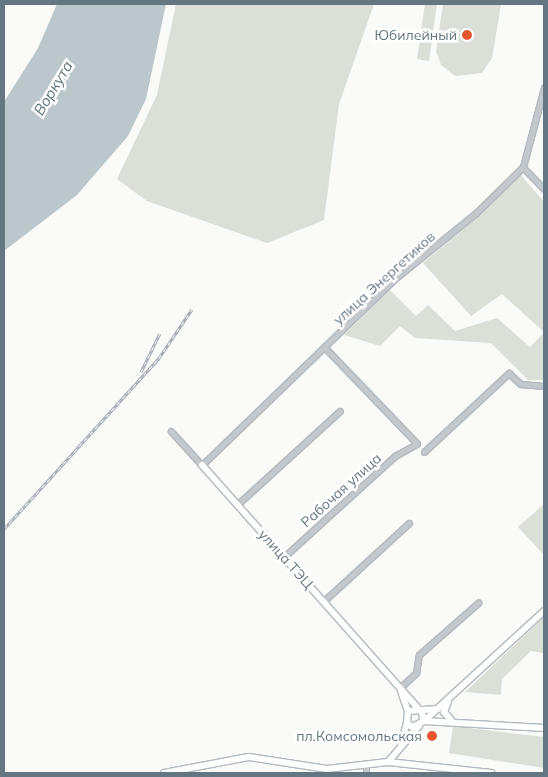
<!DOCTYPE html>
<meta charset="utf-8">
<style>
body{margin:0}
#map{position:relative;width:548px;height:777px;overflow:hidden;background:#fafaf8;font-family:Mulish,sans-serif}
div>[style]{position:absolute}
.green>*{inset:0;background:#dadfd7}
.water>*{inset:0;background:#bbc7cb}
.roads{filter:drop-shadow(1px 0 #b3babf) drop-shadow(-1px 0 #b3babf) drop-shadow(0 1px #b3babf) drop-shadow(0 -1px #b3babf)}
.street>*{height:4.5px;margin:-2.25px;padding:0 2.25px;transform-origin:2.25px;border-radius:2.25px;background:#c3c8cc}
.secondary>*{height:6px;margin:-3px;padding:0 3px;transform-origin:3px;border-radius:3px;background:#fff}
.rail>*{height:3px;margin-top:-1.5px;transform-origin:0;background:repeating-linear-gradient(90deg,#fff 0 4px,#a2aab0 0 8px);box-sizing:border-box;border-block:1px solid #a2aab0}
.dots>*{width:14px;height:14px;translate:-50% -50%;box-sizing:border-box;border:2px solid #fff;border-radius:50%}
span{translate:-50% -50%;white-space:nowrap;text-align:center;line-height:1.15;-webkit-text-stroke:5px #fff;paint-order:stroke}
.poi-label{font-size:14px;color:#657683}
.right{translate:-100% -50%;text-align:right}
.street-label{font-size:14px;color:#657683}
.water-label{font-size:15px;color:#60757c;font-style:italic}
.frame{position:absolute;inset:0;border:5px solid #657683;pointer-events:none}
</style>
<div id="map">
<div class="green">
<div style="clip-path:polygon(176px 4px,374px 4px,339px 104px,324px 220px,267px 243px,147px 201px,117px 179px,157px 95px)"></div>
<div style="clip-path:polygon(425px 4px,437px 4px,429px 61px,417px 59px)"></div>
<div style="clip-path:polygon(443px 4px,501px 4px,492px 58px,482px 73px,455px 76px,441px 65px,436px 51px)"></div>
<div style="clip-path:polygon(519px 173px,544px 202px,544px 332px,502px 294px,471px 316px,423px 263px,481px 215px)"></div>
<div style="clip-path:polygon(390px 290px,416px 316px,428px 305px,455px 331px,497px 318px,530px 347px,544px 333px,544px 380px,528px 380px,491px 343px,415px 338px,400px 326px,380px 346px,344px 335px)"></div>
<div style="clip-path:polygon(544px 504px,544px 555px,518px 527px)"></div>
<div style="clip-path:polygon(544px 617px,544px 653px,531px 651px,502px 679px,501px 695px,465px 692px)"></div>
<div style="clip-path:polygon(453px 726px,544px 737px,544px 768px,449px 753px)"></div>
</div>
<div class="water">
<div style="clip-path:polygon(57px 4px,166px 4px,146px 99px,128px 136px,77px 195px,4px 251px,4px 102px,38px 48px)"></div>
</div>
<div class="roads">
<div class="street">
<div style="left:523px;top:167px;width:30px;rotate:46deg"></div>
<div style="left:171px;top:431px;width:46px;rotate:47.6deg"></div>
<div style="left:202px;top:465px;width:271px;rotate:-44deg"></div>
<div style="left:397px;top:277px;width:102px;rotate:-39deg"></div>
<div style="left:476px;top:213px;width:66px;rotate:-44.4deg"></div>
<div style="left:523px;top:167px;width:82px;rotate:-75.1deg"></div>
<div style="left:424px;top:452px;width:116px;rotate:-42.9deg"></div>
<div style="left:509px;top:373px;width:16px;rotate:43deg"></div>
<div style="left:521px;top:384px;width:23px;rotate:5deg"></div>
<div style="left:237px;top:505px;width:139px;rotate:-42.4deg"></div>
<div style="left:284px;top:557px;width:150px;rotate:-42.3deg"></div>
<div style="left:395px;top:456px;width:25px;rotate:-29deg"></div>
<div style="left:417px;top:444px;width:133px;rotate:-133.8deg"></div>
<div style="left:324px;top:601px;width:115px;rotate:-42.5deg"></div>
<div style="left:400px;top:688px;width:22px;rotate:-43deg"></div>
<div style="left:416px;top:673px;width:18px;rotate:-81deg"></div>
<div style="left:419px;top:655px;width:79px;rotate:-41.4deg"></div>
<div style="left:366px;top:773px;width:5px;rotate:-90deg"></div>
</div>
<div class="secondary">
<div style="left:202px;top:465px;width:325px;rotate:48.4deg"></div>
<div style="left:401px;top:691px;width:21px;rotate:71deg"></div>
<div style="left:448px;top:702px;width:11px;rotate:112deg"></div>
<div style="left:444px;top:712px;width:11px;rotate:49deg"></div>
<div style="left:421px;top:710px;width:11px;rotate:75deg"></div>
<div style="left:424px;top:721px;width:13px;rotate:153deg"></div>
<div style="left:412px;top:727px;width:7px;rotate:-135deg"></div>
<div style="left:407px;top:722px;width:11px;rotate:-85deg"></div>
<div style="left:408px;top:711px;width:30px;rotate:-4deg"></div>
<div style="left:424px;top:721px;width:163px;rotate:-42.5deg"></div>
<div style="left:424px;top:721px;width:120px;rotate:3.3deg"></div>
<div style="left:401px;top:745px;width:24px;rotate:-75deg"></div>
<div style="left:388px;top:762px;width:48px;rotate:-49.3deg"></div>
<div style="left:164px;top:773px;width:86px;rotate:-10.7deg"></div>
<div style="left:249px;top:757px;width:79px;rotate:8.7deg"></div>
<div style="left:327px;top:769px;width:61px;rotate:-6.5deg"></div>
<div style="left:388px;top:762px;width:104px;rotate:6.1deg"></div>
</div>
</div>
<div class="rail">
<div style="left:141px;top:372px;width:43px;rotate:-64deg"></div>
<div style="left:4px;top:529px;width:231px;rotate:-47.8deg"></div>
<div style="left:159px;top:358px;width:59px;rotate:-56deg"></div>
</div>
<div class="dots">
<div style="left:467px;top:35px;background:#e4572e"></div>
<div style="left:432px;top:736px;background:#e4572e"></div>
</div>
<div class="poi-label">
<span class="right" style="left:457px;top:35px">Юбилейный</span>
<span class="right" style="left:422px;top:736px">пл.Комсомольская</span>
</div>
<div class="street-label">
<span style="left:384px;top:278px;rotate:-42deg">улица Энергетиков</span>
<span style="left:341px;top:490px;rotate:-42deg">Рабочая улица</span>
<span style="left:286px;top:559px;rotate:48deg">улица ТЭЦ</span>
</div>
<div class="water-label">
<span style="left:53px;top:88px;rotate:-59deg">Воркута</span>
</div>
<div class="frame"></div>
</div>
